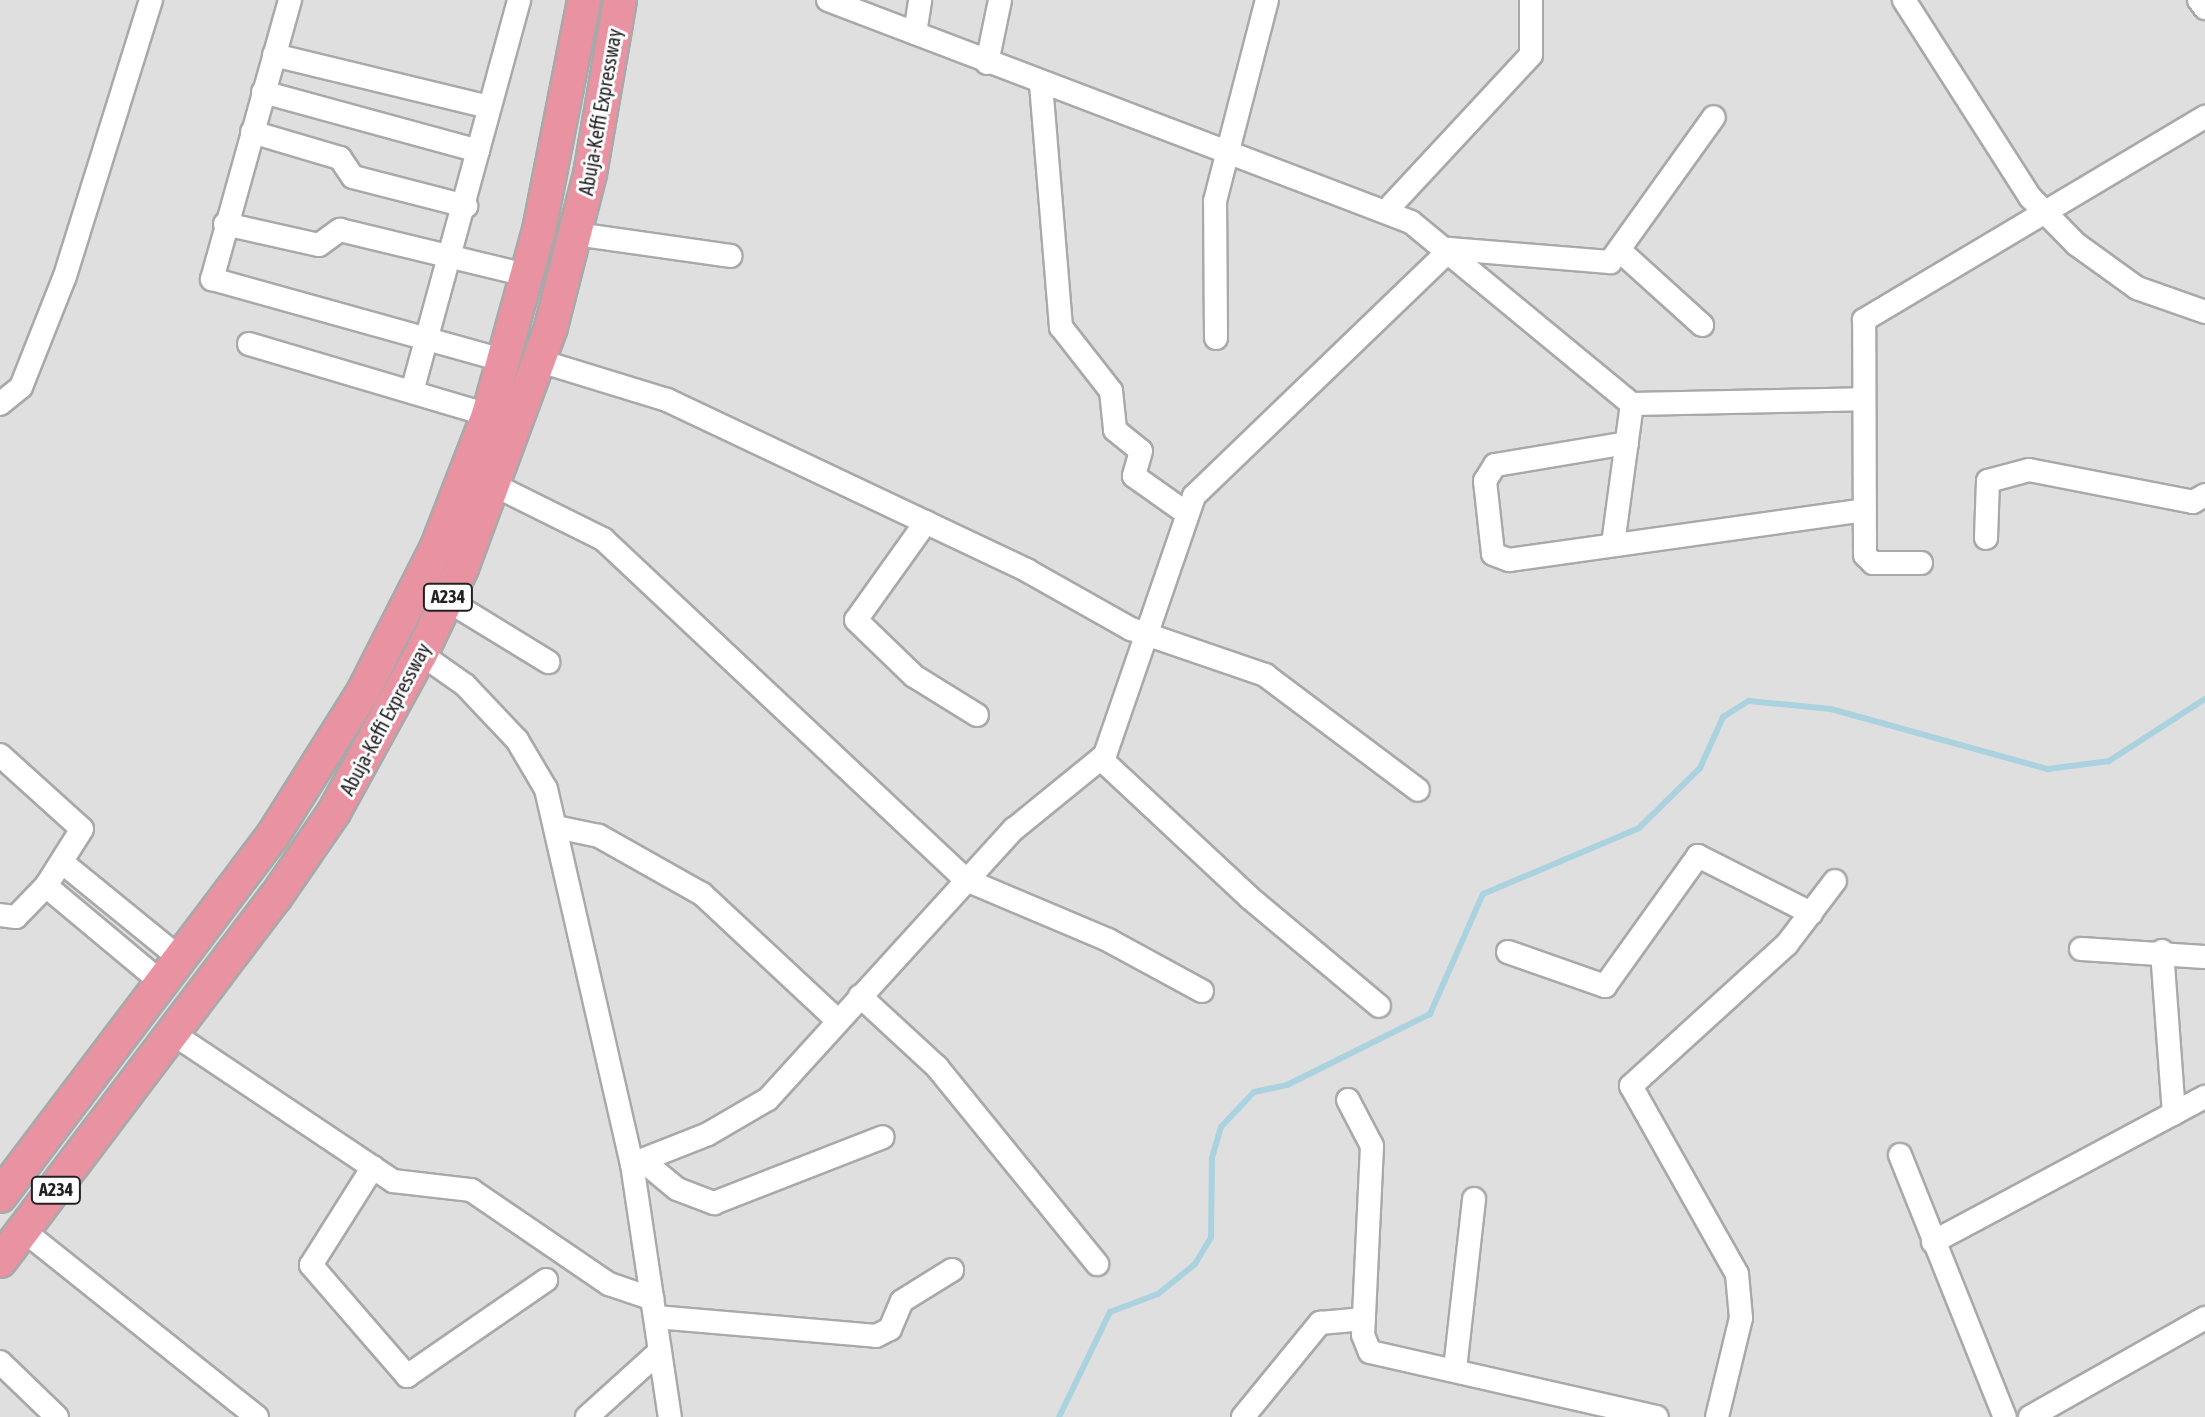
<!DOCTYPE html>
<style>
body{margin:0}
#map{position:relative;width:2205px;height:1417px;overflow:hidden;background:#f2efe9;font-family:"Asap Condensed",sans-serif}
div>[style]{position:absolute}
.residential>*{inset:0;background:#e0dfdf}
.stream>*{height:6px;margin:-3px;padding:0 3px;transform-origin:3px;border-radius:3px;background:#aad3df}
.roads{filter:drop-shadow(2px 0 #a9a9a9) drop-shadow(-2px 0 #a9a9a9) drop-shadow(0 2px #a9a9a9) drop-shadow(0 -2px #a9a9a9)}
.minor>*{height:22px;margin:-11px;padding:0 11px;transform-origin:11px;border-radius:11px;background:#fff}
.highway>*{height:32px;margin:-16px;padding:0 16px;transform-origin:16px;border-radius:16px;background:#e892a2}
span{translate:-50% -50%;white-space:nowrap;text-align:center;line-height:1.15;-webkit-text-stroke:6px #fff;paint-order:stroke}
.shield-label span{padding:2px 6px;background:#fff;border:2px solid;border-radius:6px;-webkit-text-stroke-width:0}
.shield-label{font-size:18px;color:#222;font-weight:700}
.street-label{font-size:20px;color:#222}
</style>
<div id="map">
<div class="residential">
<div style="clip-path:polygon(0 0,2205px 0,2205px 1417px,0 1417px)"></div>
</div>
<div class="stream">
<div style="left:1059px;top:1417px;width:117px;rotate:-64.1deg"></div>
<div style="left:1110px;top:1312px;width:51px;rotate:-20.6deg"></div>
<div style="left:1158px;top:1294px;width:48px;rotate:-39deg"></div>
<div style="left:1195px;top:1264px;width:31px;rotate:-59deg"></div>
<div style="left:1211px;top:1237px;width:79px;rotate:-89.3deg"></div>
<div style="left:1212px;top:1158px;width:32px;rotate:-74deg"></div>
<div style="left:1221px;top:1127px;width:48px;rotate:-46.7deg"></div>
<div style="left:1254px;top:1092px;width:34px;rotate:-12deg"></div>
<div style="left:1287px;top:1085px;width:160px;rotate:-26.4deg"></div>
<div style="left:1430px;top:1014px;width:131px;rotate:-66.2deg"></div>
<div style="left:1483px;top:894px;width:169px;rotate:-22.9deg"></div>
<div style="left:1639px;top:828px;width:86px;rotate:-44.5deg"></div>
<div style="left:1700px;top:768px;width:56px;rotate:-65.7deg"></div>
<div style="left:1723px;top:717px;width:31px;rotate:-32deg"></div>
<div style="left:1749px;top:701px;width:82px;rotate:5.6deg"></div>
<div style="left:1831px;top:709px;width:225px;rotate:15.5deg"></div>
<div style="left:2048px;top:769px;width:62px;rotate:-7.5deg"></div>
<div style="left:2109px;top:761px;width:114px;rotate:-32.9deg"></div>
</div>
<div class="roads">
<div class="minor">
<div style="left:290px;top:0;width:290px;rotate:105.6deg"></div>
<div style="left:212px;top:279px;width:302px;rotate:15.6deg"></div>
<div style="left:828px;top:0;width:624px;rotate:20.85deg"></div>
<div style="left:1411px;top:222px;width:286px;rotate:39.5deg"></div>
<div style="left:1632px;top:404px;width:232px;rotate:-1.2deg"></div>
<div style="left:1904px;top:0;width:234px;rotate:57.4deg"></div>
<div style="left:2030px;top:197px;width:66px;rotate:45.6deg"></div>
<div style="left:2076px;top:244px;width:75px;rotate:35.8deg"></div>
<div style="left:2137px;top:288px;width:72px;rotate:19.4deg"></div>
<div style="left:2199px;top:0;width:10px;rotate:53deg"></div>
<div style="left:915px;top:33px;width:33px;rotate:-81deg"></div>
<div style="left:274px;top:55px;width:221px;rotate:13.6deg"></div>
<div style="left:987px;top:63px;width:64px;rotate:-78.3deg"></div>
<div style="left:1041px;top:84px;width:244px;rotate:85.3deg"></div>
<div style="left:1061px;top:327px;width:81px;rotate:52deg"></div>
<div style="left:1111px;top:391px;width:39px;rotate:84deg"></div>
<div style="left:1115px;top:430px;width:33px;rotate:39deg"></div>
<div style="left:1141px;top:451px;width:26px;rotate:106deg"></div>
<div style="left:1134px;top:476px;width:64px;rotate:35.4deg"></div>
<div style="left:263px;top:92px;width:223px;rotate:15.3deg"></div>
<div style="left:252px;top:132px;width:92px;rotate:16.5deg"></div>
<div style="left:340px;top:158px;width:23px;rotate:56deg"></div>
<div style="left:353px;top:177px;width:117px;rotate:14.4deg"></div>
<div style="left:1386px;top:211px;width:213px;rotate:-47.1deg"></div>
<div style="left:1531px;top:55px;width:55px;rotate:-90deg"></div>
<div style="left:225px;top:224px;width:96px;rotate:12.6deg"></div>
<div style="left:319px;top:245px;width:26px;rotate:-36deg"></div>
<div style="left:340px;top:230px;width:191px;rotate:13.6deg"></div>
<div style="left:576px;top:234px;width:156px;rotate:8.1deg"></div>
<div style="left:1619px;top:250px;width:112px;rotate:42.1deg"></div>
<div style="left:1216px;top:338px;width:137px;rotate:-90.4deg"></div>
<div style="left:1215px;top:201px;width:208px;rotate:-75.5deg"></div>
<div style="left:249px;top:344px;width:249px;rotate:16.5deg"></div>
<div style="left:540px;top:361px;width:133px;rotate:17.1deg"></div>
<div style="left:667px;top:400px;width:399px;rotate:25.3deg"></div>
<div style="left:1028px;top:571px;width:118px;rotate:29.4deg"></div>
<div style="left:1131px;top:629px;width:142px;rotate:18.9deg"></div>
<div style="left:1265px;top:675px;width:191px;rotate:36.9deg"></div>
<div style="left:413px;top:388px;width:402px;rotate:-74.7deg"></div>
<div style="left:0;top:404px;width:27px;rotate:-39deg"></div>
<div style="left:21px;top:387px;width:119px;rotate:-68.4deg"></div>
<div style="left:65px;top:276px;width:289px;rotate:-72.7deg"></div>
<div style="left:1627px;top:443px;width:134px;rotate:170.5deg"></div>
<div style="left:1495px;top:465px;width:19px;rotate:122deg"></div>
<div style="left:1485px;top:481px;width:73px;rotate:83.7deg"></div>
<div style="left:1493px;top:554px;width:17px;rotate:21deg"></div>
<div style="left:1509px;top:560px;width:359px;rotate:-8deg"></div>
<div style="left:494px;top:485px;width:122px;rotate:26.4deg"></div>
<div style="left:603px;top:539px;width:498px;rotate:43.2deg"></div>
<div style="left:966px;top:880px;width:154px;rotate:22.9deg"></div>
<div style="left:1108px;top:940px;width:107px;rotate:28.5deg"></div>
<div style="left:926px;top:522px;width:120px;rotate:125.5deg"></div>
<div style="left:856px;top:620px;width:81px;rotate:44deg"></div>
<div style="left:914px;top:676px;width:74px;rotate:31.8deg"></div>
<div style="left:1986px;top:538px;width:57px;rotate:-88deg"></div>
<div style="left:1988px;top:481px;width:42px;rotate:-15deg"></div>
<div style="left:2029px;top:470px;width:167px;rotate:11deg"></div>
<div style="left:2193px;top:502px;width:14px;rotate:-30deg"></div>
<div style="left:1613px;top:544px;width:141px;rotate:-82.3deg"></div>
<div style="left:1921px;top:563px;width:48px;rotate:180deg"></div>
<div style="left:1873px;top:563px;width:11px;rotate:-135deg"></div>
<div style="left:1865px;top:555px;width:235px;rotate:-90.2deg"></div>
<div style="left:1864px;top:320px;width:397px;rotate:-30.8deg"></div>
<div style="left:447px;top:600px;width:119px;rotate:31.5deg"></div>
<div style="left:421px;top:654px;width:54px;rotate:35.2deg"></div>
<div style="left:465px;top:685px;width:76px;rotate:46.6deg"></div>
<div style="left:517px;top:740px;width:57px;rotate:59.4deg"></div>
<div style="left:546px;top:789px;width:385px;rotate:77.1deg"></div>
<div style="left:632px;top:1164px;width:256px;rotate:81.5deg"></div>
<div style="left:0;top:755px;width:110px;rotate:42.1deg"></div>
<div style="left:82px;top:829px;width:67px;rotate:122.3deg"></div>
<div style="left:46px;top:886px;width:43px;rotate:134.1deg"></div>
<div style="left:16px;top:917px;width:16px;rotate:-173deg"></div>
<div style="left:1101px;top:759px;width:204px;rotate:43deg"></div>
<div style="left:1250px;top:898px;width:168px;rotate:39.9deg"></div>
<div style="left:556px;top:827px;width:44px;rotate:11.8deg"></div>
<div style="left:599px;top:836px;width:118px;rotate:29.4deg"></div>
<div style="left:702px;top:894px;width:186px;rotate:43deg"></div>
<div style="left:63px;top:863px;width:154px;rotate:39.2deg"></div>
<div style="left:46px;top:886px;width:153px;rotate:39.9deg"></div>
<div style="left:2081px;top:949px;width:124px;rotate:3.7deg"></div>
<div style="left:2162px;top:951px;width:163px;rotate:85.8deg"></div>
<div style="left:1508px;top:952px;width:103px;rotate:19.3deg"></div>
<div style="left:1605px;top:986px;width:160px;rotate:-54.4deg"></div>
<div style="left:1698px;top:856px;width:127px;rotate:26.8deg"></div>
<div style="left:860px;top:996px;width:105px;rotate:42.7deg"></div>
<div style="left:937px;top:1067px;width:254px;rotate:50.9deg"></div>
<div style="left:175px;top:1035px;width:262px;rotate:33.8deg"></div>
<div style="left:393px;top:1181px;width:79px;rotate:6.6deg"></div>
<div style="left:471px;top:1190px;width:167px;rotate:34.3deg"></div>
<div style="left:609px;top:1284px;width:46px;rotate:18.8deg"></div>
<div style="left:1348px;top:1100px;width:52px;rotate:62.4deg"></div>
<div style="left:1372px;top:1146px;width:189px;rotate:92.7deg"></div>
<div style="left:1363px;top:1335px;width:18px;rotate:68deg"></div>
<div style="left:1370px;top:1352px;width:294px;rotate:12.8deg"></div>
<div style="left:1900px;top:1155px;width:282px;rotate:68.2deg"></div>
<div style="left:642px;top:1160px;width:45px;rotate:39.6deg"></div>
<div style="left:677px;top:1189px;width:40px;rotate:21deg"></div>
<div style="left:714px;top:1203px;width:181px;rotate:-21.3deg"></div>
<div style="left:632px;top:1164px;width:82px;rotate:-21.5deg"></div>
<div style="left:708px;top:1134px;width:69px;rotate:-30.3deg"></div>
<div style="left:768px;top:1099px;width:365px;rotate:-47.7deg"></div>
<div style="left:1014px;top:829px;width:117px;rotate:-39.1deg"></div>
<div style="left:1105px;top:755px;width:274px;rotate:-71deg"></div>
<div style="left:1194px;top:496px;width:356px;rotate:-43.9deg"></div>
<div style="left:1451px;top:249px;width:160px;rotate:4.7deg"></div>
<div style="left:1610px;top:262px;width:178px;rotate:-54.4deg"></div>
<div style="left:373px;top:1167px;width:116px;rotate:122.3deg"></div>
<div style="left:311px;top:1265px;width:147px;rotate:49.1deg"></div>
<div style="left:407px;top:1376px;width:169px;rotate:-34.6deg"></div>
<div style="left:24px;top:1231px;width:298px;rotate:38.6deg"></div>
<div style="left:1933px;top:1242px;width:308px;rotate:-28.1deg"></div>
<div style="left:656px;top:1317px;width:221px;rotate:4.9deg"></div>
<div style="left:876px;top:1336px;width:16px;rotate:-27deg"></div>
<div style="left:890px;top:1329px;width:30px;rotate:-67deg"></div>
<div style="left:902px;top:1301px;width:59px;rotate:-31.8deg"></div>
<div style="left:0;top:1362px;width:79px;rotate:44deg"></div>
<div style="left:1455px;top:1369px;width:171px;rotate:-83.6deg"></div>
<div style="left:587px;top:1417px;width:98px;rotate:-42.1deg"></div>
<div style="left:1243px;top:1417px;width:122px;rotate:-50.7deg"></div>
<div style="left:1320px;top:1323px;width:44px;rotate:-5.2deg"></div>
<div style="left:1717px;top:1417px;width:102px;rotate:-76.4deg"></div>
<div style="left:1741px;top:1318px;width:44px;rotate:-95.2deg"></div>
<div style="left:1737px;top:1274px;width:216px;rotate:-119.4deg"></div>
<div style="left:1631px;top:1086px;width:211px;rotate:-42.3deg"></div>
<div style="left:1787px;top:944px;width:79px;rotate:-52.7deg"></div>
<div style="left:2030px;top:1417px;width:201px;rotate:-29.5deg"></div>
</div>
<div class="highway">
<div style="left:0;top:1196px;width:453px;rotate:-52.9deg"></div>
<div style="left:273px;top:835px;width:169px;rotate:-57.8deg"></div>
<div style="left:363px;top:692px;width:161px;rotate:-63deg"></div>
<div style="left:436px;top:549px;width:144px;rotate:-68.8deg"></div>
<div style="left:488px;top:415px;width:192px;rotate:-74.6deg"></div>
<div style="left:539px;top:230px;width:234px;rotate:-78.9deg"></div>
<div style="left:0;top:1261px;width:455px;rotate:-52.9deg"></div>
<div style="left:275px;top:898px;width:104px;rotate:-55.5deg"></div>
<div style="left:334px;top:812px;width:180px;rotate:-61.2deg"></div>
<div style="left:421px;top:654px;width:95px;rotate:-64.5deg"></div>
<div style="left:462px;top:568px;width:257px;rotate:-69.7deg"></div>
<div style="left:551px;top:327px;width:158px;rotate:-75.7deg"></div>
<div style="left:590px;top:174px;width:177px;rotate:-80.2deg"></div>
</div>
</div>
<div class="shield-label">
<span style="left:448px;top:597px">A234</span>
<span style="left:56px;top:1190px">A234</span>
</div>
<div class="street-label">
<span style="left:600px;top:112px;rotate:-80deg">Abuja-Keffi Expressway</span>
<span style="left:385px;top:719px;rotate:-62deg">Abuja-Keffi Expressway</span>
</div>
</div>
